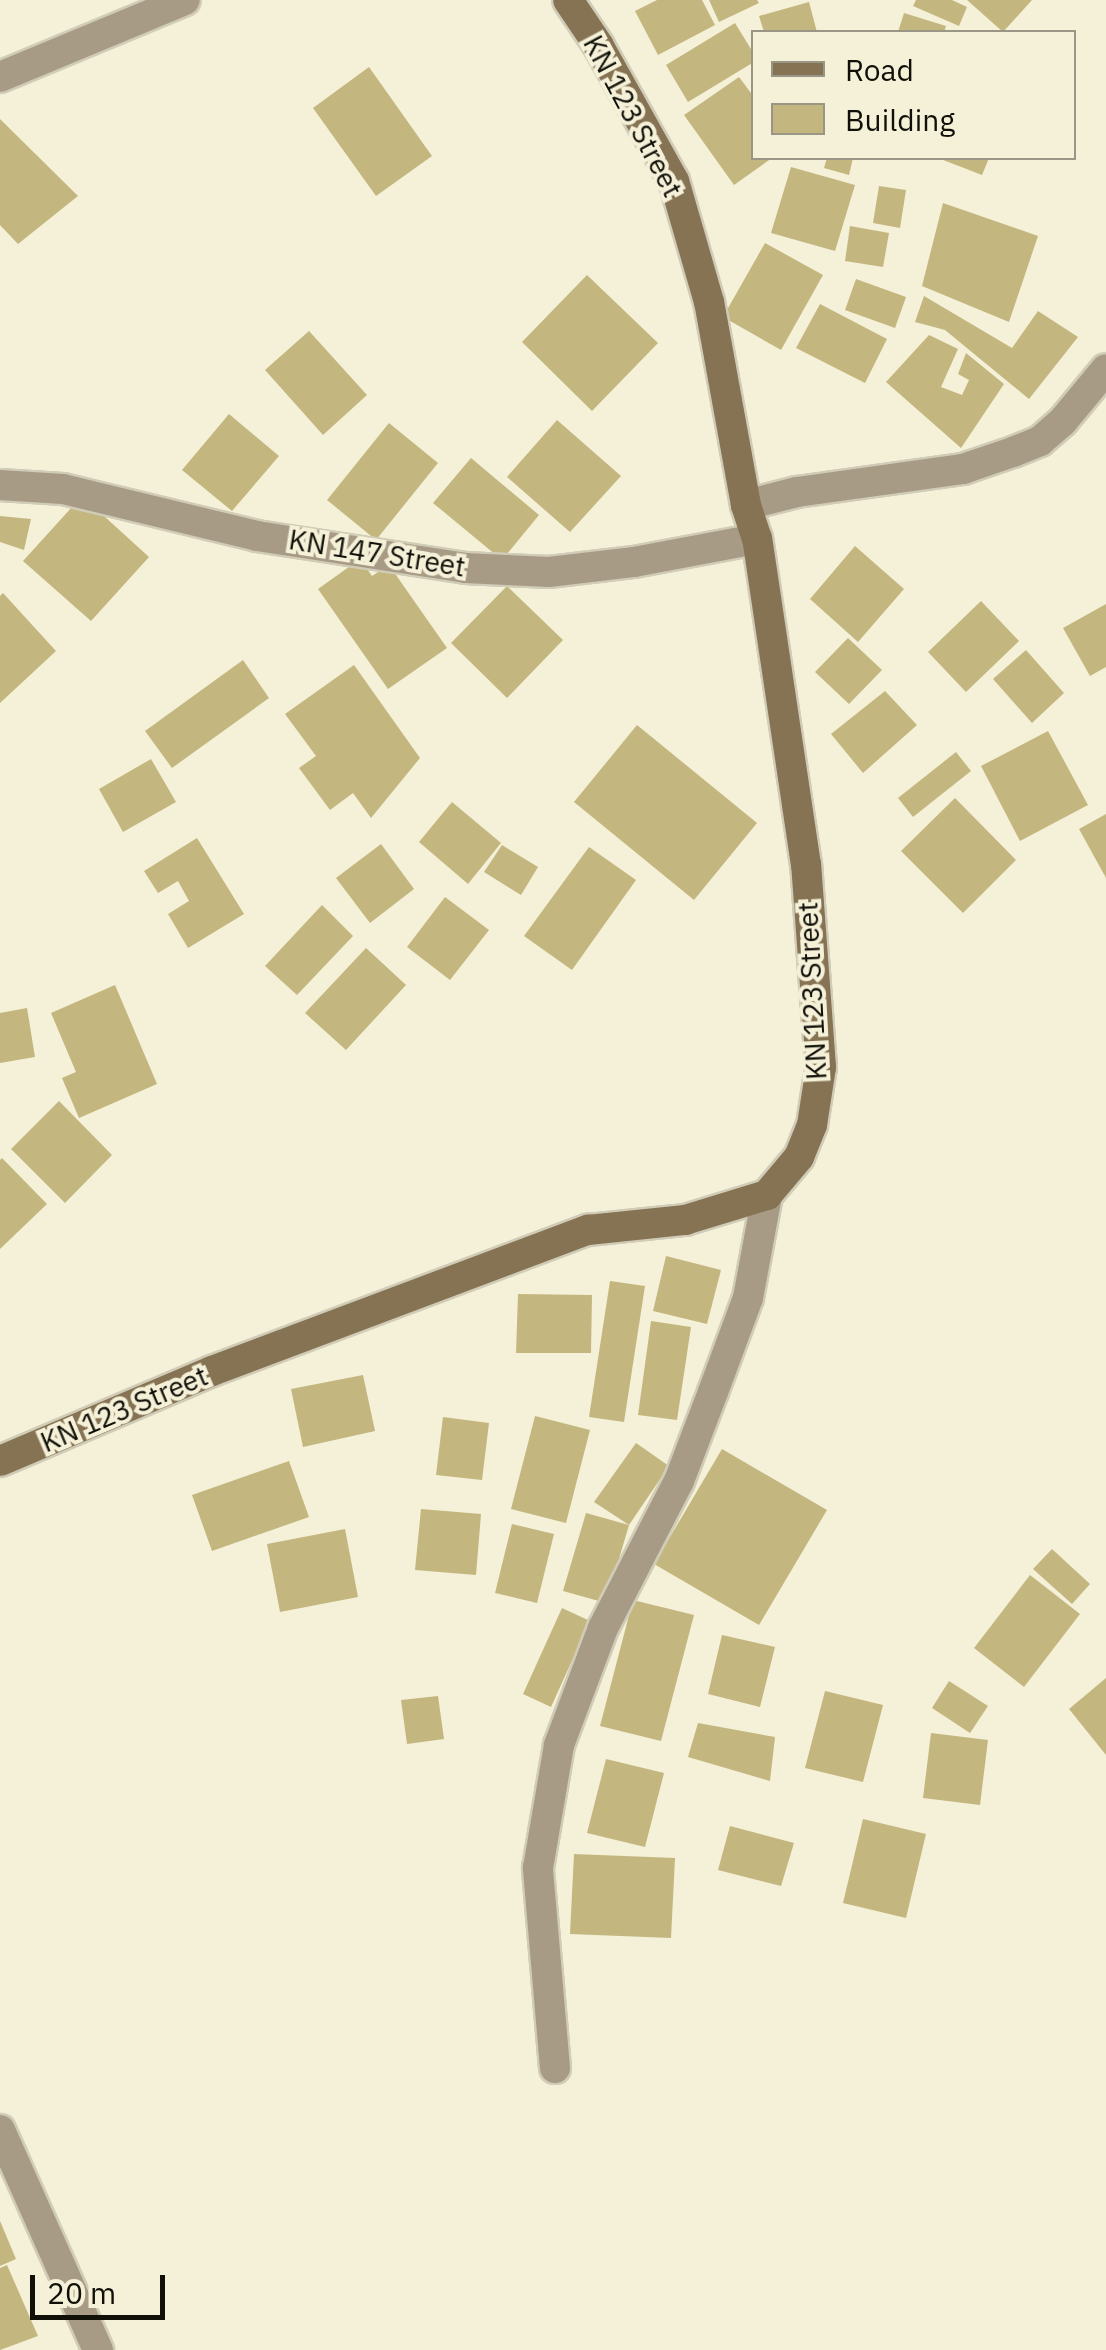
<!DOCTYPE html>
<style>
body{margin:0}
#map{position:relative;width:1106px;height:2350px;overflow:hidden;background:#f5f0d8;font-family:"IBM Plex Sans",sans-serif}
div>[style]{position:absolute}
.building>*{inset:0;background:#c3b77f}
.roads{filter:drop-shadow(2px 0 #d1ccb7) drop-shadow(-2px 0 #d1ccb7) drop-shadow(0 2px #d1ccb7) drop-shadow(0 -2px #d1ccb7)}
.street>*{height:30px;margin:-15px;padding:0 15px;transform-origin:15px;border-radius:15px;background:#a89b86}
.secondary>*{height:30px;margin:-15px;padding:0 15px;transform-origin:15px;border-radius:15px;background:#857353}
span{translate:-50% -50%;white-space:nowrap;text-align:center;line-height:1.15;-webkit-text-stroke:8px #f5f0d8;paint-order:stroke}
.street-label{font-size:28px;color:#111008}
.legend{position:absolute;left:751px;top:30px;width:325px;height:130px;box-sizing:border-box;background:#f5f0d8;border:2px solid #9a9685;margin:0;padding:12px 18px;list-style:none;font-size:30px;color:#111008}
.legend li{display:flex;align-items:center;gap:20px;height:50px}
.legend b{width:50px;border:2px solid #9a9685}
.scale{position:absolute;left:30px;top:2275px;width:135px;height:45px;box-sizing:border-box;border:5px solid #111008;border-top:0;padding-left:12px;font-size:30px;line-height:35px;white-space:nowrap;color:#111008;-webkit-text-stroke:8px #f5f0d8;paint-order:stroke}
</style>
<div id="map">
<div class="building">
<div style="clip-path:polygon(657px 0,702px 0,715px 25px,658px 55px,635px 11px)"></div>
<div style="clip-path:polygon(709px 0,757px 0,759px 3px,719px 22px)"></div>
<div style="clip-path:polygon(916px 0,952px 0,967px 7px,959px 26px,913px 6px)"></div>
<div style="clip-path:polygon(967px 0,1032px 0,1003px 32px)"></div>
<div style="clip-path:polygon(809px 2px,817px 32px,764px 32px,759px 16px)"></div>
<div style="clip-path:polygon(904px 13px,946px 26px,944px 32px,898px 32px)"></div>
<div style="clip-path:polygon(735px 23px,754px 54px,754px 62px,688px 102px,666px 65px)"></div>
<div style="clip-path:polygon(369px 67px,432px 156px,376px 196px,313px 108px)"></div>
<div style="clip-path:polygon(739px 77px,754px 97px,754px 158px,772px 158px,734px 185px,684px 115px)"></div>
<div style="clip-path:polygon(0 119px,78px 196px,18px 244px,0 225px)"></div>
<div style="clip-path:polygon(827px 158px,853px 158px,849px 175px,824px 168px)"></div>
<div style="clip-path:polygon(938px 158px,989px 158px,982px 175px)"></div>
<div style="clip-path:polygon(791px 167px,855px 185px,835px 251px,771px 233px)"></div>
<div style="clip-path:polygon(879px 186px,906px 190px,900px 228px,873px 223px)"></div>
<div style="clip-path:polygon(943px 203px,1038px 236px,1009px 322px,922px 286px)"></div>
<div style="clip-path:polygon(850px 226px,889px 233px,883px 267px,845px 261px)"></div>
<div style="clip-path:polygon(765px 243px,823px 275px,781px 350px,723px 317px)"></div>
<div style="clip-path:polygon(587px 275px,658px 343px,592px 411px,522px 342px)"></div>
<div style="clip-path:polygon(856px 279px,906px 297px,895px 328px,845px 310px)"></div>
<div style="clip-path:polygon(924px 296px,1012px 348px,1038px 311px,1078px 337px,1029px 399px,945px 330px,915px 322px)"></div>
<div style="clip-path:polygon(820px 304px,887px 339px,865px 383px,796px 348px)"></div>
<div style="clip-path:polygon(309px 331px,367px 395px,323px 435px,265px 370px)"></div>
<div style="clip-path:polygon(929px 335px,958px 349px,941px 387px,962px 395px,969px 380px,958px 374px,966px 353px,1004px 384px,961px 448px,886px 382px)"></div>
<div style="clip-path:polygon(229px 414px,279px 456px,232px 511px,182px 470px)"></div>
<div style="clip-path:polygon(557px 420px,621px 476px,570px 532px,507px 477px)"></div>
<div style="clip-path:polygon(389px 423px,438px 463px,376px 540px,327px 500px)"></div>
<div style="clip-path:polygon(471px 458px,539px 515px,502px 560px,433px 503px)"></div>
<div style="clip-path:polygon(82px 496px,149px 557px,91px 621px,23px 561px)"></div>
<div style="clip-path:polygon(0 516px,31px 519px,24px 550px,0 542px)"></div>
<div style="clip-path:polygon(855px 546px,904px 589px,858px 642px,810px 599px)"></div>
<div style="clip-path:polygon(360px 559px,372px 576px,389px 565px,447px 648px,388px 689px,318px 589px)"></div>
<div style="clip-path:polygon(507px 586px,563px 640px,507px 698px,451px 643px)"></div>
<div style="clip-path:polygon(3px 593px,56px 651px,0 703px,0 596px)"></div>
<div style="clip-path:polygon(981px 601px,1019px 641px,966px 692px,928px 652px)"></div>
<div style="clip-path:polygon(1106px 604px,1106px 667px,1090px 676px,1063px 628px)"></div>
<div style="clip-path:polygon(848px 638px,882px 670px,849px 704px,815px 672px)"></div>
<div style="clip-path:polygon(1026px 650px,1064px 693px,1032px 723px,993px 679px)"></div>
<div style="clip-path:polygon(243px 660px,269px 698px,172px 768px,145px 731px)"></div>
<div style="clip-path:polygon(354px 665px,420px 758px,371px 818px,353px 793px,330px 810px,299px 768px,316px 756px,285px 714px)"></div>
<div style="clip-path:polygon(885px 691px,917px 725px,863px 773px,831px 734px)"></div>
<div style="clip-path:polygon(637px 725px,757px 823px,694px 900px,574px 802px)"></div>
<div style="clip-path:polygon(1048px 731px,1088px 805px,1020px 841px,981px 766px)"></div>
<div style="clip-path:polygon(956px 752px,971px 771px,913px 817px,898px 798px)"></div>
<div style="clip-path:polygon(151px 759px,176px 802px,123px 832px,99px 789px)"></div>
<div style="clip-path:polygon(955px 798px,1016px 860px,963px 913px,901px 851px)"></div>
<div style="clip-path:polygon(452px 802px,501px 843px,468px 884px,419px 842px)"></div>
<div style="clip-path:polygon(1106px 814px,1106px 878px,1079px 829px)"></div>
<div style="clip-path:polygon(197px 838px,244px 914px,188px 948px,168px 914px,189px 901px,178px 881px,158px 893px,144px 871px)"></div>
<div style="clip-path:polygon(381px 844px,414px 889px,370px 923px,336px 878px)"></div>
<div style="clip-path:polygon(502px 845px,538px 867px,521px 895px,484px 872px)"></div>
<div style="clip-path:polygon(589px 847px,636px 880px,572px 970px,524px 936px)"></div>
<div style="clip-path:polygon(445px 897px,489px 930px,450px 980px,407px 947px)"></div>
<div style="clip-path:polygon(322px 905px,353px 936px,297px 995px,265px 966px)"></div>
<div style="clip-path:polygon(366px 948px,406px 985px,346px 1050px,305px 1013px)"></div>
<div style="clip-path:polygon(115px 985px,157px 1084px,79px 1118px,62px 1078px,76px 1072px,51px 1013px)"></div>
<div style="clip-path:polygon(27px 1008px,35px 1057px,0 1063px,0 1013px)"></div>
<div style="clip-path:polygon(59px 1101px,112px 1155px,65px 1203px,11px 1149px)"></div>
<div style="clip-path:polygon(2px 1158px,47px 1204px,0 1249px,0 1160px)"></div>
<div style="clip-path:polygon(666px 1256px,721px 1270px,707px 1324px,653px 1311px)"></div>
<div style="clip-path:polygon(610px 1281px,645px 1286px,624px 1422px,589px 1417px)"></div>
<div style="clip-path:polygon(518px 1294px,592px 1295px,591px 1353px,516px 1353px)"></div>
<div style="clip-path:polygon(651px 1321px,691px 1327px,677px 1420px,638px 1415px)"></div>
<div style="clip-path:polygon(363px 1375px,375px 1431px,303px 1447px,291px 1389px)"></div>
<div style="clip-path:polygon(535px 1416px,590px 1430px,566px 1523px,511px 1509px)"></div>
<div style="clip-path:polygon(443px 1417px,489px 1423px,482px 1480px,436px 1475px)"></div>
<div style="clip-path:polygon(636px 1443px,669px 1466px,629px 1525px,594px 1502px)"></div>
<div style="clip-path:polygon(722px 1449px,827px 1510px,759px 1625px,654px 1564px)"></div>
<div style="clip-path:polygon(289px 1461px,309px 1517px,212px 1551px,192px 1495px)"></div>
<div style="clip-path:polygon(421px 1509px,481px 1514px,476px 1575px,415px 1570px)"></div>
<div style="clip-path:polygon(586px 1513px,629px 1525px,606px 1603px,563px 1591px)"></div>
<div style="clip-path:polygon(512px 1524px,554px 1534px,537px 1603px,495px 1593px)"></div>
<div style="clip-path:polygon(345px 1529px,358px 1597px,280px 1612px,267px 1544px)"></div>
<div style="clip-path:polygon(1052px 1549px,1090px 1584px,1072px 1604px,1033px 1569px)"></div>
<div style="clip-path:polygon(1030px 1575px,1080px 1614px,1024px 1687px,974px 1648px)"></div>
<div style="clip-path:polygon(633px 1600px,694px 1615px,661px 1741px,600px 1726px)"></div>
<div style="clip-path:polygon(562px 1608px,590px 1621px,551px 1707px,523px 1694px)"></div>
<div style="clip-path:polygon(722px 1635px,775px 1647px,760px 1707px,708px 1694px)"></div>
<div style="clip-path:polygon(1106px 1678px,1106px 1755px,1069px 1709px)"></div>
<div style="clip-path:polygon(949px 1681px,988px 1706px,970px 1733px,932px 1708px)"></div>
<div style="clip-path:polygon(825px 1691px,883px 1705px,863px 1782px,805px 1768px)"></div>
<div style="clip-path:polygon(438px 1696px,444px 1739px,407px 1744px,401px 1700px)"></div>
<div style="clip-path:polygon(698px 1723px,775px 1737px,770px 1781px,688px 1757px)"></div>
<div style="clip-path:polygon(931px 1733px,988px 1740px,980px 1805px,923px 1798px)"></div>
<div style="clip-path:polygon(606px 1759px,664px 1773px,645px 1847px,587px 1833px)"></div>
<div style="clip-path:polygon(863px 1819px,926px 1834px,906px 1918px,843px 1903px)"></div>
<div style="clip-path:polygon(730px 1826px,794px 1843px,781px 1886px,718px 1870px)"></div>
<div style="clip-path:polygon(574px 1854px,675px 1858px,671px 1938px,570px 1934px)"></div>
<div style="clip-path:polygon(0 2221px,16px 2259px,0 2266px)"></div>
<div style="clip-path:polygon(7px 2265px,38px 2336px,0 2350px,0 2268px)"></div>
</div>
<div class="roads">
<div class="street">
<div style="left:0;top:77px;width:200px;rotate:-22.6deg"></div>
<div style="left:0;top:485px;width:63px;rotate:3.6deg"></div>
<div style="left:63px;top:489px;width:200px;rotate:13.6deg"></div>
<div style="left:257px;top:536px;width:210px;rotate:8.7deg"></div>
<div style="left:465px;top:568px;width:84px;rotate:2.7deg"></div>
<div style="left:549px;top:572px;width:86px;rotate:-6.7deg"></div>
<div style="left:634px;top:562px;width:125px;rotate:-10.6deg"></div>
<div style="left:746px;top:505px;width:53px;rotate:-14.3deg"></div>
<div style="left:797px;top:492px;width:168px;rotate:-7.9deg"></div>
<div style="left:963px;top:469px;width:53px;rotate:-18.8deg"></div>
<div style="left:1013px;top:452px;width:29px;rotate:-22deg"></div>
<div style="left:1040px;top:441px;width:30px;rotate:-41deg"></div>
<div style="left:1063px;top:421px;width:67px;rotate:-50.4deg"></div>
<div style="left:555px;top:2068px;width:201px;rotate:-94.9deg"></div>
<div style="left:538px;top:1868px;width:125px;rotate:-80.3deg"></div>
<div style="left:559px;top:1745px;width:125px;rotate:-69.4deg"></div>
<div style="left:603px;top:1628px;width:165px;rotate:-62.7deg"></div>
<div style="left:679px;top:1481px;width:95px;rotate:-69.1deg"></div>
<div style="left:713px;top:1392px;width:100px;rotate:-69.6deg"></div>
<div style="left:748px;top:1298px;width:105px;rotate:-79.5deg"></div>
<div style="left:0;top:2130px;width:241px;rotate:66deg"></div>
</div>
<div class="secondary">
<div style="left:0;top:1461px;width:230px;rotate:-23deg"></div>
<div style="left:212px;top:1371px;width:402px;rotate:-20.6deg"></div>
<div style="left:588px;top:1230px;width:98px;rotate:-5.9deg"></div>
<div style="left:685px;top:1220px;width:86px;rotate:-17deg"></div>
<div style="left:767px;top:1195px;width:50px;rotate:-49.9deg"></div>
<div style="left:799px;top:1157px;width:35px;rotate:-68deg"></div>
<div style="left:812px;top:1125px;width:59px;rotate:-81.2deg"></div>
<div style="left:821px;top:1067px;width:203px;rotate:-94.2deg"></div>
<div style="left:806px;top:865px;width:330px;rotate:-98.5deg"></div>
<div style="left:757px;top:539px;width:36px;rotate:-108deg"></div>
<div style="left:746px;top:505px;width:206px;rotate:-100.3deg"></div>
<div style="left:709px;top:302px;width:126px;rotate:-106.1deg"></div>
<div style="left:674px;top:181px;width:154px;rotate:-119.1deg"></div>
<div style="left:599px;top:46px;width:55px;rotate:-124deg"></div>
</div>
</div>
<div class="street-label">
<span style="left:633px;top:116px;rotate:62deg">KN 123 Street</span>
<span style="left:377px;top:553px;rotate:9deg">KN 147 Street</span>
<span style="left:812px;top:991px;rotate:-93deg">KN 123 Street</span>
<span style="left:124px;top:1409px;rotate:-23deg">KN 123 Street</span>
</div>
<ul class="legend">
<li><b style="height:12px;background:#857353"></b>Road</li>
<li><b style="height:28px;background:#c3b77f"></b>Building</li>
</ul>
<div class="scale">20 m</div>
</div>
